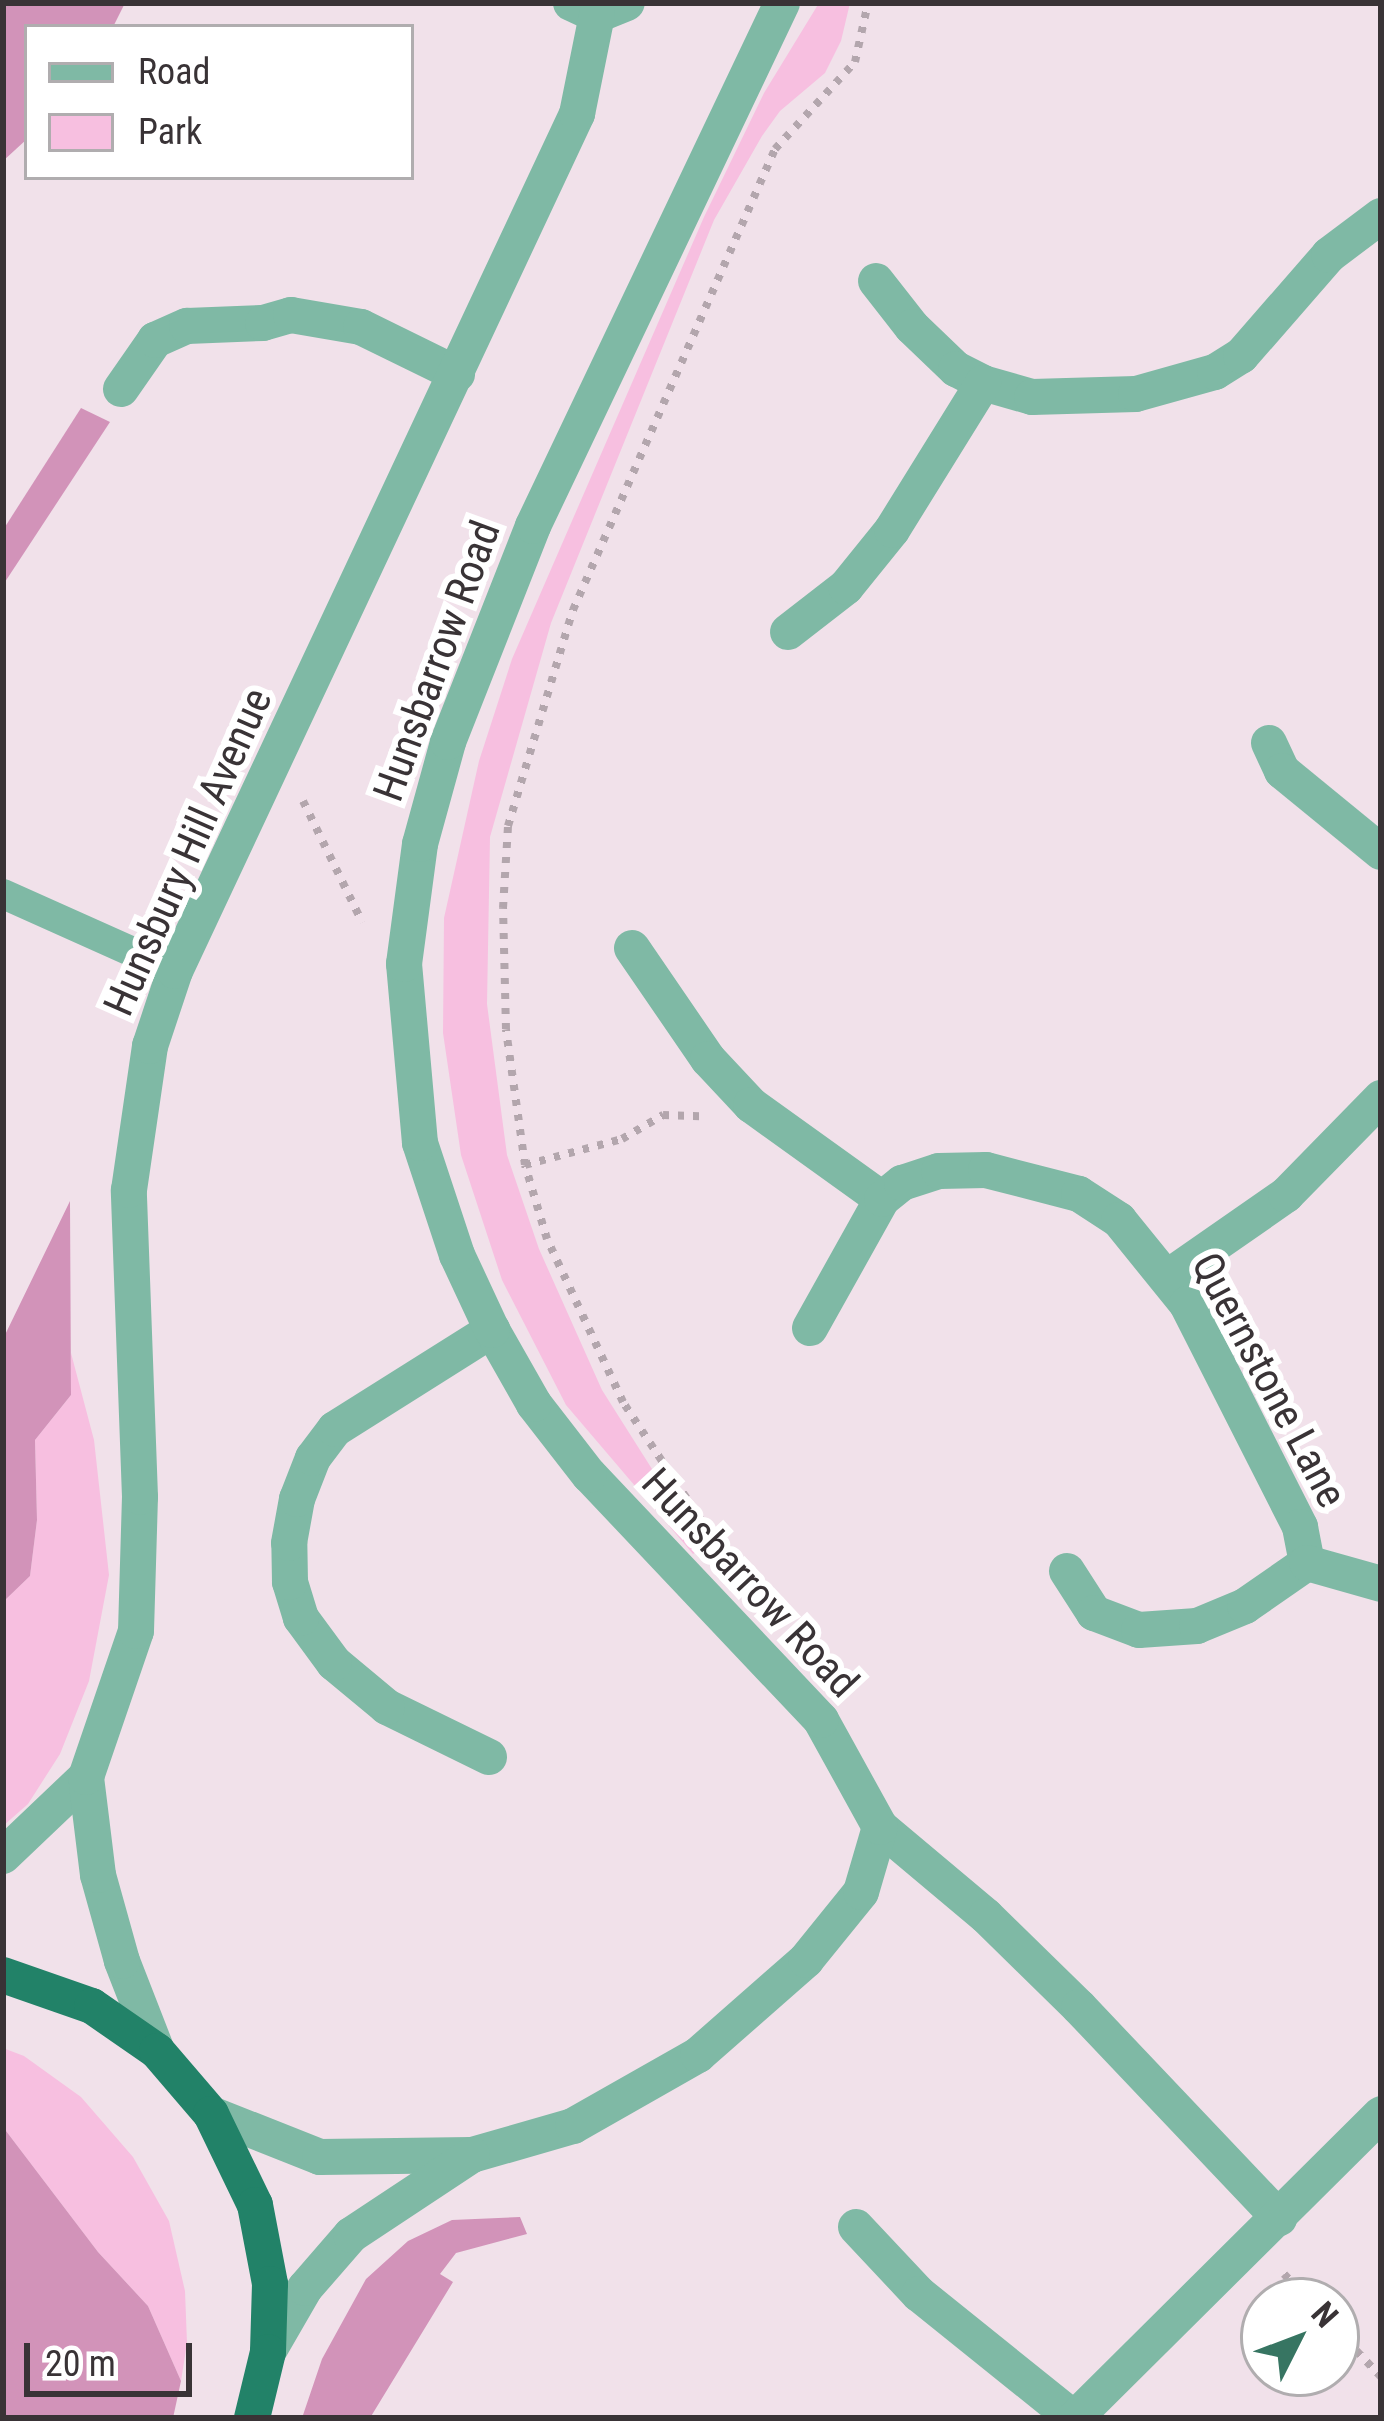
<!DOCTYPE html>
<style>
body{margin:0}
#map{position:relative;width:1384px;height:2421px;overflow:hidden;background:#f1e1ea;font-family:"Roboto Condensed",sans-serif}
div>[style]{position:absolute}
.green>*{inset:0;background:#f7bfe0}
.forest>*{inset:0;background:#d293b9}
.path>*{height:8px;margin-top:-4px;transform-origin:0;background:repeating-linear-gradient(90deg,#b3a6ad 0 6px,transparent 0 15px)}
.service>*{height:30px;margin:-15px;padding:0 15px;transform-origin:15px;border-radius:15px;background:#7fb9a5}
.minor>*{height:36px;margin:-18px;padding:0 18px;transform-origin:18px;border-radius:18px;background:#7fb9a5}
.tertiary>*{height:36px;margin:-18px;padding:0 18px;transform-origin:18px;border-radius:18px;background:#7fb9a5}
.trunk>*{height:36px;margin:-18px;padding:0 18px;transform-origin:18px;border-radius:18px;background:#228268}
span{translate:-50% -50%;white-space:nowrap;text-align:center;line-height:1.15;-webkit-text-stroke:12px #fff;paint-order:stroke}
.street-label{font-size:42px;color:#393336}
.frame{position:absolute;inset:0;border:6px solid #393336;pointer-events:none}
.legend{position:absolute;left:24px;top:24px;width:390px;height:156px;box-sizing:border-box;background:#fff;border:3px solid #b0adaf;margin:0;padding:15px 21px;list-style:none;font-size:36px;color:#393336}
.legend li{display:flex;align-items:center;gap:24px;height:60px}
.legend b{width:60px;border:3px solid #b0adaf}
.north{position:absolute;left:1240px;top:2277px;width:120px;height:120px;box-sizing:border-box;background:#fff;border:3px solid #b0adaf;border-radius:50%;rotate:48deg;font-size:33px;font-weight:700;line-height:48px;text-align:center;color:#393336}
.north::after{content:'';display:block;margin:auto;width:42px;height:54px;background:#377562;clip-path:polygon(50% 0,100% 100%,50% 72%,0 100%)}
.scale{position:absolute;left:24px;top:2343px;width:168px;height:54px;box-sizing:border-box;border:6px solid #393336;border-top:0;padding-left:15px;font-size:36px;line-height:42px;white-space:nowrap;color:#393336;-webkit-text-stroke:9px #fff;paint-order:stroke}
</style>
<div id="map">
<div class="green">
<div style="clip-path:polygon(819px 3px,850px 3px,841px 41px,825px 73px,780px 111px,762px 136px,714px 220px,551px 623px,490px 837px,487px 1004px,507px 1155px,539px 1249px,602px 1390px,702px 1548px,693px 1554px,566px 1405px,502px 1280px,461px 1155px,443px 1033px,444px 918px,479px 761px,512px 659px,704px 217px,764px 93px)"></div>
<div style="clip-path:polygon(71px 1353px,94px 1440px,109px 1575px,89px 1681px,60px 1754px,28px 1804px,3px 1826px,3px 1602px,30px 1576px,37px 1520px,35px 1440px,71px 1395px)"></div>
<div style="clip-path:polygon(3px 2048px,24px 2056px,81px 2097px,133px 2157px,169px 2221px,185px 2291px,187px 2343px,181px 2381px,148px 2306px,98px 2252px,3px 2127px)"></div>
</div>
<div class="forest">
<div style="clip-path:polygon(3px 3px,125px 3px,113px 27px,27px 27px,27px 139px,3px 161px)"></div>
<div style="clip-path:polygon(81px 408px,110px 422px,3px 585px,3px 530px)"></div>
<div style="clip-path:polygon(70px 1201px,71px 1395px,35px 1440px,37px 1520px,30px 1576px,3px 1602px,3px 1339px)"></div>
<div style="clip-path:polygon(3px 2127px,98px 2252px,148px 2306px,181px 2381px,173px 2418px,3px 2418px)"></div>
<div style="clip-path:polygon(520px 2217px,527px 2234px,456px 2253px,440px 2274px,453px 2282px,370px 2418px,302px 2418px,322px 2359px,366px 2279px,408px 2241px,452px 2220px)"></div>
</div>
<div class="path">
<div style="left:303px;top:801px;width:135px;rotate:64deg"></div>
<div style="left:525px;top:1165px;width:100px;rotate:-15deg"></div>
<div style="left:622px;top:1139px;width:48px;rotate:-30.3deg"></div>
<div style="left:663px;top:1115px;width:37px;rotate:2deg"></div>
<div style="left:703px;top:1523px;width:145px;rotate:-123.5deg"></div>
<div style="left:623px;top:1402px;width:180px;rotate:-115deg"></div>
<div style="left:547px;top:1239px;width:77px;rotate:-106.6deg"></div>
<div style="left:525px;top:1165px;width:137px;rotate:-98deg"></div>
<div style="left:506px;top:1029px;width:121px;rotate:-91.4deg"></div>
<div style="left:503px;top:908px;width:82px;rotate:-86.5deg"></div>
<div style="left:508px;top:826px;width:226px;rotate:-73.3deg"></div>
<div style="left:573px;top:610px;width:503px;rotate:-66.34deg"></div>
<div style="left:775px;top:149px;width:118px;rotate:-47.4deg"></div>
<div style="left:855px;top:62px;width:60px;rotate:-77.6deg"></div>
<div style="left:1284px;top:2274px;width:37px;rotate:47deg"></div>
<div style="left:1336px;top:2329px;width:66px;rotate:46.8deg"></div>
</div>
<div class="service">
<div style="left:3px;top:894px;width:188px;rotate:24.1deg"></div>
</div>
<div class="minor">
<div style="left:571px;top:3px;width:29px;rotate:25deg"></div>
<div style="left:597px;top:15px;width:32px;rotate:-22deg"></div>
<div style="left:876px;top:281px;width:58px;rotate:52deg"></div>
<div style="left:912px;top:327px;width:61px;rotate:43.7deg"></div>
<div style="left:956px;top:369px;width:30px;rotate:27deg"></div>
<div style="left:983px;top:383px;width:51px;rotate:15.9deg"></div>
<div style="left:1032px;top:397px;width:104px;rotate:-1.7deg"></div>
<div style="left:1136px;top:394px;width:82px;rotate:-15.6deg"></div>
<div style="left:1215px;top:372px;width:31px;rotate:-32deg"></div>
<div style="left:1241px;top:356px;width:134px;rotate:-48.9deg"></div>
<div style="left:1329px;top:255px;width:65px;rotate:-36.9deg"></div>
<div style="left:121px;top:389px;width:60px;rotate:-55.2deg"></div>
<div style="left:155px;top:340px;width:35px;rotate:-24deg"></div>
<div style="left:187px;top:326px;width:76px;rotate:-2.3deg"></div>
<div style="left:263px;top:323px;width:29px;rotate:-16deg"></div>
<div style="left:291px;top:315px;width:71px;rotate:9.7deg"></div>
<div style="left:361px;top:327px;width:107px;rotate:26.1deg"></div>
<div style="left:788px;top:632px;width:73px;rotate:-37.8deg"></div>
<div style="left:846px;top:587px;width:73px;rotate:-51.1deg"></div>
<div style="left:892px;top:530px;width:173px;rotate:-58.2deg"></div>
<div style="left:1269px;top:743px;width:31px;rotate:65deg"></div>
<div style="left:1282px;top:771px;width:128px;rotate:39.3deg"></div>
<div style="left:632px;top:948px;width:135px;rotate:55.6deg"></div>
<div style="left:708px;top:1059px;width:63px;rotate:46.9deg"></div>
<div style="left:751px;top:1105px;width:161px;rotate:35.7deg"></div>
<div style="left:1168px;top:1277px;width:144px;rotate:-34.8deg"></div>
<div style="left:1286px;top:1195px;width:136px;rotate:-45.6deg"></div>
<div style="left:810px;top:1328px;width:148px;rotate:-60.8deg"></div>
<div style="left:882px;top:1199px;width:26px;rotate:-39deg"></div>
<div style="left:902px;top:1183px;width:39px;rotate:-18deg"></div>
<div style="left:939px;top:1171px;width:47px;rotate:-1.2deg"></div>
<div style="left:986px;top:1170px;width:96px;rotate:14.5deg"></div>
<div style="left:1079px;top:1194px;width:48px;rotate:33deg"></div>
<div style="left:1119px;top:1220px;width:108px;rotate:51deg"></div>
<div style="left:1187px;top:1304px;width:250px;rotate:63.1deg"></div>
<div style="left:1300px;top:1527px;width:37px;rotate:79deg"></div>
<div style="left:1067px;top:1571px;width:50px;rotate:57.3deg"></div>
<div style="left:1094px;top:1613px;width:48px;rotate:20.7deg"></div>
<div style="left:1139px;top:1630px;width:58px;rotate:-3.9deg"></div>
<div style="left:1197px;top:1626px;width:52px;rotate:-22.6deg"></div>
<div style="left:1245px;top:1606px;width:75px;rotate:-34.7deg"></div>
<div style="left:1307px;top:1563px;width:77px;rotate:15.8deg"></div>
<div style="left:489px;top:1757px;width:114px;rotate:-153.9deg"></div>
<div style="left:387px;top:1707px;width:69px;rotate:-140.3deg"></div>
<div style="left:334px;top:1663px;width:56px;rotate:-126.3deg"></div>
<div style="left:301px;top:1618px;width:38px;rotate:-107deg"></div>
<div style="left:290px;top:1582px;width:39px;rotate:-91deg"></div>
<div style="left:289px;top:1543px;width:45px;rotate:-79.7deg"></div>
<div style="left:297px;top:1499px;width:44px;rotate:-68.7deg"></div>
<div style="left:313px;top:1458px;width:36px;rotate:-53deg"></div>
<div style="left:335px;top:1429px;width:186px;rotate:-32.2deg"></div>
<div style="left:880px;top:1827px;width:138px;rotate:40deg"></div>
<div style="left:986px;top:1916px;width:130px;rotate:44.4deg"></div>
<div style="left:1079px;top:2007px;width:291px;rotate:46.5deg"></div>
<div style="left:3px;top:1856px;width:115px;rotate:-43.6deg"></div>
<div style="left:157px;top:2051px;width:97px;rotate:-111.3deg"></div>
<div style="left:122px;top:1961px;width:89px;rotate:-105.6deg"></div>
<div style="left:98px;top:1875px;width:99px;rotate:-97deg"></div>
<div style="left:86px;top:1777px;width:154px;rotate:-71.1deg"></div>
<div style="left:136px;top:1631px;width:134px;rotate:-88.3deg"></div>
<div style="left:140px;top:1497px;width:307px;rotate:-92.1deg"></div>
<div style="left:129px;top:1190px;width:146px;rotate:-81.7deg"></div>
<div style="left:150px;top:1046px;width:79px;rotate:-71.6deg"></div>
<div style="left:175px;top:971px;width:947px;rotate:-64.87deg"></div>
<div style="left:577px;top:114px;width:101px;rotate:-78.6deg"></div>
<div style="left:856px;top:2227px;width:92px;rotate:46.8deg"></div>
<div style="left:919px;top:2294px;width:198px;rotate:38.8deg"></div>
<div style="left:1075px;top:2418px;width:431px;rotate:-44.8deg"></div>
</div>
<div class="tertiary">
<div style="left:211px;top:2114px;width:117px;rotate:21.5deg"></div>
<div style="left:320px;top:2157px;width:152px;rotate:-0.8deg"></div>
<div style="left:472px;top:2155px;width:105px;rotate:-16deg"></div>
<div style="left:573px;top:2126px;width:144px;rotate:-29.6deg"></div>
<div style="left:698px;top:2055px;width:144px;rotate:-41.3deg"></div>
<div style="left:806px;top:1960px;width:87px;rotate:-51deg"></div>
<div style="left:861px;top:1892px;width:68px;rotate:-73.7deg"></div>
<div style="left:880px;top:1827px;width:122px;rotate:-118.9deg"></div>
<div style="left:821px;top:1720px;width:337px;rotate:-133.4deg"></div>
<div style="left:589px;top:1475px;width:90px;rotate:-127.8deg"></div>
<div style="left:534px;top:1404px;width:85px;rotate:-119.6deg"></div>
<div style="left:492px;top:1330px;width:83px;rotate:-115deg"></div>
<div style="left:457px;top:1255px;width:118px;rotate:-108.3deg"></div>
<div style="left:420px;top:1143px;width:180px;rotate:-95.1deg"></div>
<div style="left:404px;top:964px;width:121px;rotate:-82.4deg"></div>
<div style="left:420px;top:844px;width:106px;rotate:-74.6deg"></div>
<div style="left:448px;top:742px;width:232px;rotate:-68.5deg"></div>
<div style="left:533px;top:526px;width:579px;rotate:-64.54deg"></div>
<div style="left:268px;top:2352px;width:74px;rotate:-60deg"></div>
<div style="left:305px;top:2288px;width:70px;rotate:-49deg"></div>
<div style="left:351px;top:2235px;width:145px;rotate:-33.5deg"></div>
</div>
<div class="trunk">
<div style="left:3px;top:1975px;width:94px;rotate:19.2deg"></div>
<div style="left:92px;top:2006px;width:79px;rotate:34.7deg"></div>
<div style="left:157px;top:2051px;width:83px;rotate:49.4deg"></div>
<div style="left:211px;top:2114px;width:101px;rotate:64.2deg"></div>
<div style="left:255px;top:2205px;width:80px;rotate:79.2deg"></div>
<div style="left:270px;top:2284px;width:68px;rotate:91.7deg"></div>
<div style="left:268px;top:2352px;width:68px;rotate:103.6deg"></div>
</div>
<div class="street-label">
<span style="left:437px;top:661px;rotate:-70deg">Hunsbarrow Road</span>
<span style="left:188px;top:852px;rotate:-66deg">Hunsbury Hill Avenue</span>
<span style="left:1269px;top:1380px;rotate:62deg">Quernstone Lane</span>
<span style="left:750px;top:1583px;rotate:47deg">Hunsbarrow Road</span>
</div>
<div class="frame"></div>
<ul class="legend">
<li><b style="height:15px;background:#7fb9a5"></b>Road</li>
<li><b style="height:33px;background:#f7bfe0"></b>Park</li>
</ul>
<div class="north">N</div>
<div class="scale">20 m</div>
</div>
